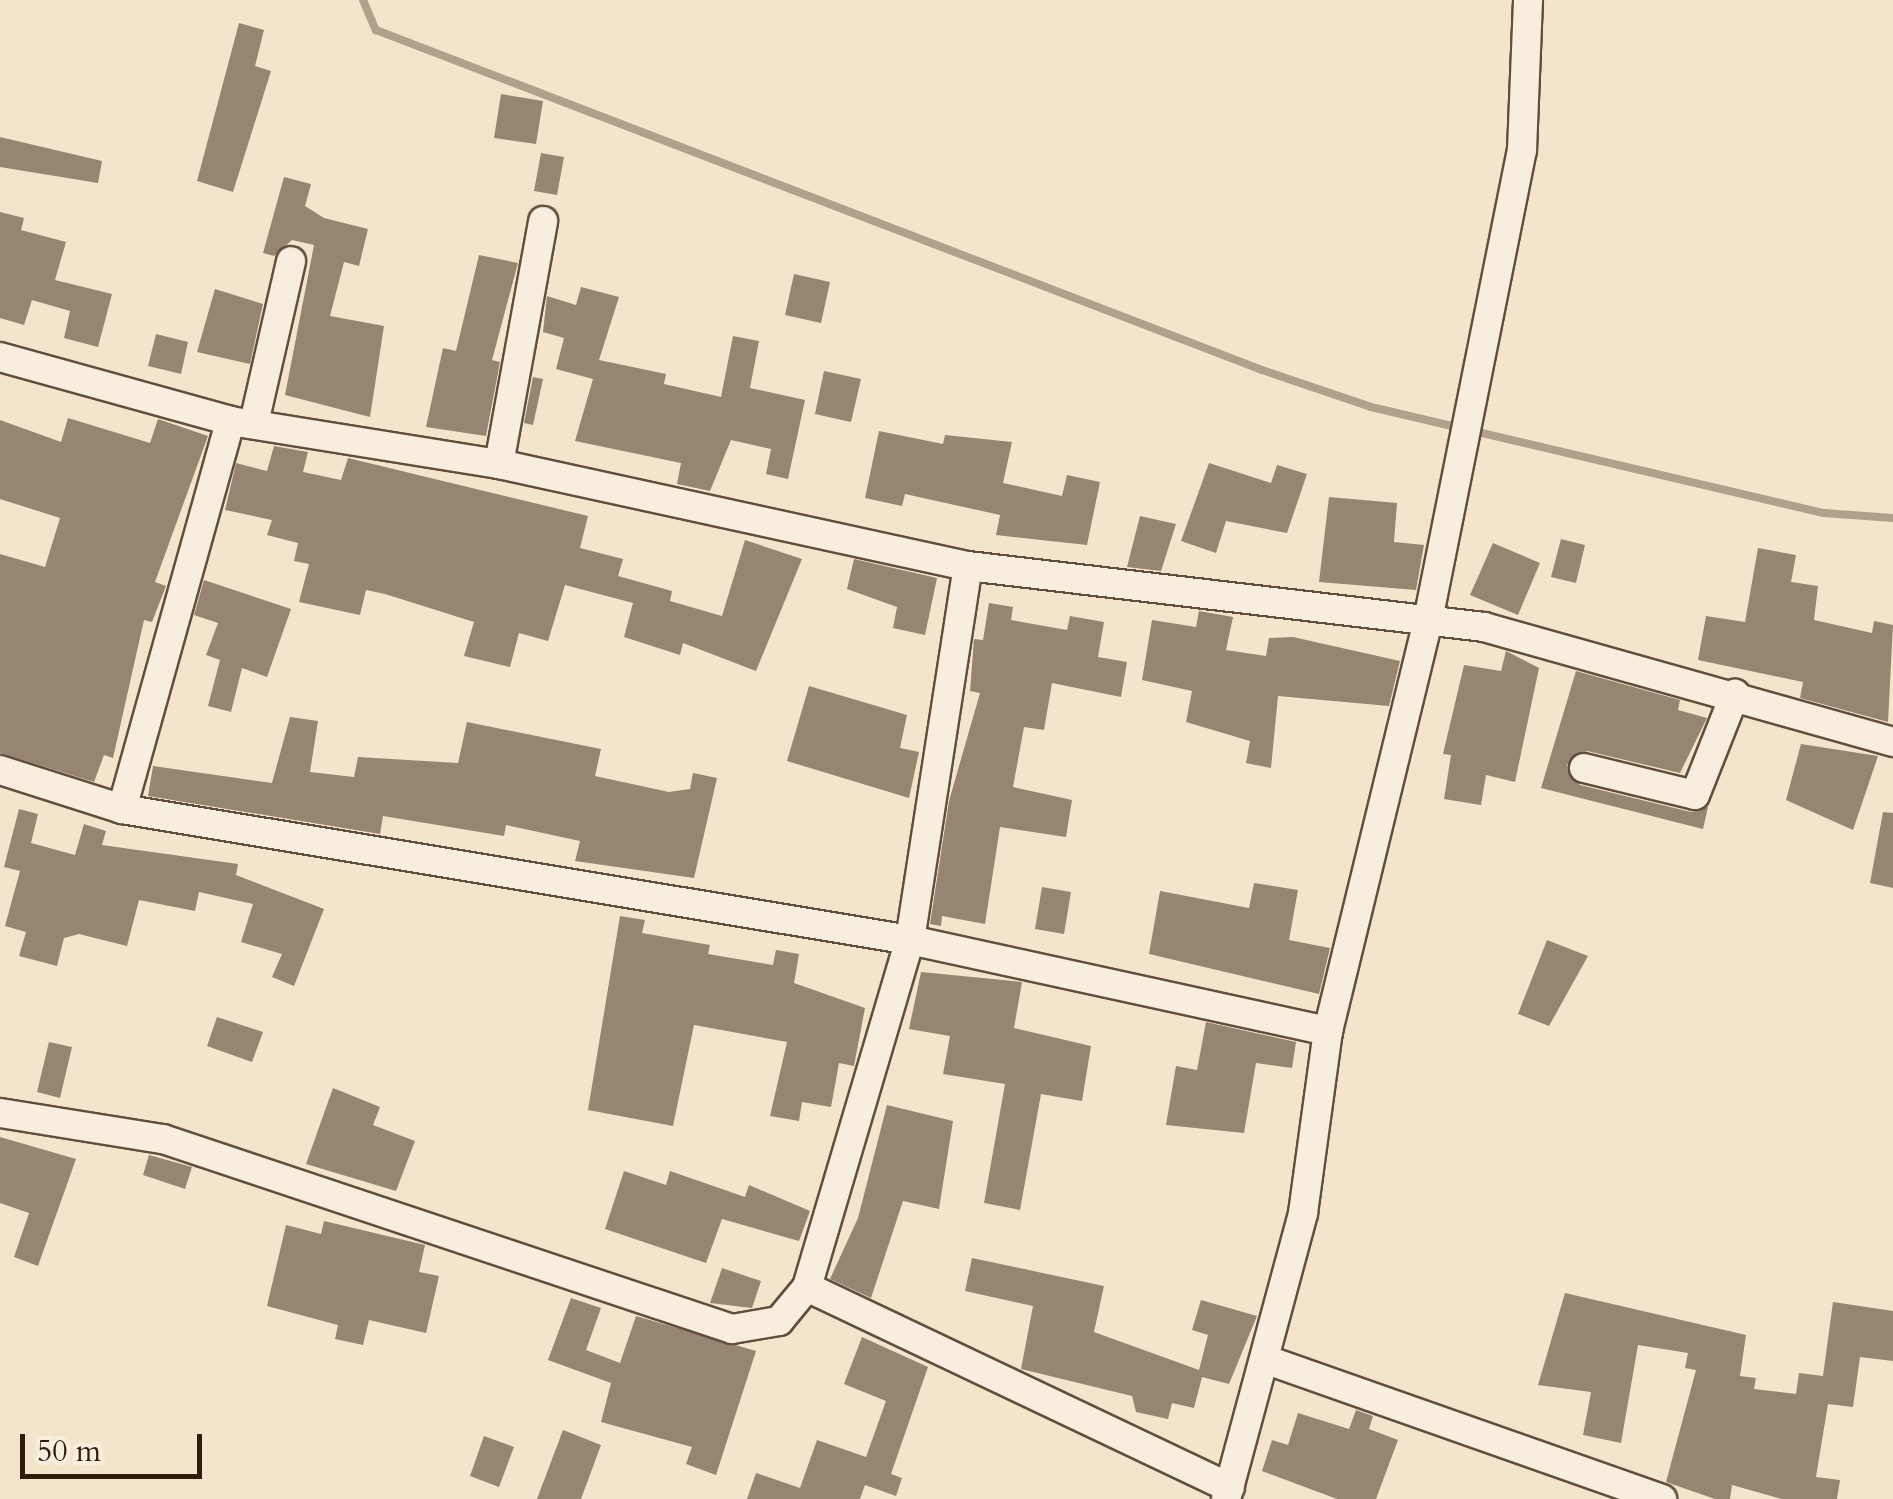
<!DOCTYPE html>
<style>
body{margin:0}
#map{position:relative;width:1893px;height:1499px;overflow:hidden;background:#f3e5cc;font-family:Cardo,serif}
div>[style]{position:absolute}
.stream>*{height:8px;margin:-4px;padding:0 4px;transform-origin:4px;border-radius:4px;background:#b1a18b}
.building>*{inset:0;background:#968570}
.roads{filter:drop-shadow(2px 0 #624e3c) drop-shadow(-2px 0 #624e3c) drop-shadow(0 2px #624e3c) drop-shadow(0 -2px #624e3c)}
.minor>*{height:28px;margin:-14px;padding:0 14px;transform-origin:14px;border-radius:14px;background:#f7eede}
span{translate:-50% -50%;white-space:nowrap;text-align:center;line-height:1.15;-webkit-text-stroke:8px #f7eede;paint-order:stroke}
.scale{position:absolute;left:20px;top:1434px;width:182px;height:45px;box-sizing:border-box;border:5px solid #311c0c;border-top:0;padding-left:12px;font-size:30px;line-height:35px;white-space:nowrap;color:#311c0c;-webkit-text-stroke:8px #f7eede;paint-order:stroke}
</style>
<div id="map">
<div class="stream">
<div style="left:363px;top:0;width:33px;rotate:67deg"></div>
<div style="left:376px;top:30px;width:949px;rotate:20.99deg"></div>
<div style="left:1262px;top:370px;width:115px;rotate:18.7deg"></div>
<div style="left:1371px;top:407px;width:465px;rotate:13.2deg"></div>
<div style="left:1824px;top:513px;width:69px;rotate:4.1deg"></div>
</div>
<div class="building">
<div style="clip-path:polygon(239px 23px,264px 30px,255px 66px,271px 71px,233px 192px,197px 181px)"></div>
<div style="clip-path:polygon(501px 94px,543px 101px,536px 144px,494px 138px)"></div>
<div style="clip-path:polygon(0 137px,102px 161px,98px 183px,0 167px)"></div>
<div style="clip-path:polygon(541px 153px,564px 157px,557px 195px,534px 191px)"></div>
<div style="clip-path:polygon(284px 177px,311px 184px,305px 206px,324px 218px,368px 229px,359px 266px,344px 262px,330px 316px,384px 326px,370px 417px,285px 395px,314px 245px,292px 240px,274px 256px,263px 253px)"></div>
<div style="clip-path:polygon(0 212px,24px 218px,21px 230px,66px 242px,55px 280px,112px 294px,98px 347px,64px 338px,70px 311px,32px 300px,24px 325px,0 318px)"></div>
<div style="clip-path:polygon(479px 255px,518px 263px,492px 360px,500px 362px,486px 436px,426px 427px,443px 348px,456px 351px)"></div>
<div style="clip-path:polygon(794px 274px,830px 282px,821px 323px,785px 315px)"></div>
<div style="clip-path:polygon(581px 287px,619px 297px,599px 360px,666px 374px,664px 384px,721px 397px,733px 336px,759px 341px,750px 388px,805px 400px,788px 479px,766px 474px,771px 449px,731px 440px,710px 491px,677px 484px,681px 463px,575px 441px,593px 379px,556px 369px,564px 338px,543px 332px,547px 296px,576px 305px)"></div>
<div style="clip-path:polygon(215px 289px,263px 304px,250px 364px,197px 352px)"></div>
<div style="clip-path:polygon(156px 334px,188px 342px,181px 374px,148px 366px)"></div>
<div style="clip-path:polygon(824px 371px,861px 379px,851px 422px,815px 414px)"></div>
<div style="clip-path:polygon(533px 377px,543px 379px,533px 425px,524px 423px)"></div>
<div style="clip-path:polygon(68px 418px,150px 443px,158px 419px,208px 436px,155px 582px,166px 586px,152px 622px,144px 620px,113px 758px,104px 755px,94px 782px,0 753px,0 554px,45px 567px,60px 518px,0 499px,0 420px,61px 442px)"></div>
<div style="clip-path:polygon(879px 431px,943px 444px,945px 435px,1012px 442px,1003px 483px,1062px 496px,1067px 475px,1100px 482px,1087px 545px,996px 535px,1000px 515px,905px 494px,902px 506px,865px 498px)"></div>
<div style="clip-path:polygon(274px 446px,308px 452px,303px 472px,341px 480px,348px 458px,588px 516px,580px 548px,623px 559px,618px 576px,672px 591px,670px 601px,722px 616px,745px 540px,802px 559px,756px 671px,683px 643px,680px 655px,624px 637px,633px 603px,565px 585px,548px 641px,519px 633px,510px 667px,464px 656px,474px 622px,385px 594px,366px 590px,360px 615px,299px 602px,309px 564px,294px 561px,298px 543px,267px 535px,272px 520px,225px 510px,236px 463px,267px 471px)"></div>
<div style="clip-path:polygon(1209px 463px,1271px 483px,1277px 465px,1307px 474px,1287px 533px,1226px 521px,1216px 553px,1181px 541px)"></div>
<div style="clip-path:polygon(1329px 497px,1397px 503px,1394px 542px,1424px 545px,1416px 590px,1319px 582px)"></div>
<div style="clip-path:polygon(1140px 516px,1176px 524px,1161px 571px,1127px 567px)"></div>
<div style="clip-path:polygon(1561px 539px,1585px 545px,1576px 583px,1551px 577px)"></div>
<div style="clip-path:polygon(1493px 543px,1540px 563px,1518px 615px,1470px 595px)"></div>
<div style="clip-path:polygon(1758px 548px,1796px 555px,1791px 582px,1818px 586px,1814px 620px,1872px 633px,1874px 621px,1893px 625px,1888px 722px,1800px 698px,1803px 682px,1698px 660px,1706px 616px,1745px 622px)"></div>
<div style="clip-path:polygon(854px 559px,937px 578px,925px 635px,893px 628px,897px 607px,847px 589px)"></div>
<div style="clip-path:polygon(204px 580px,291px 609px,267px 677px,242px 668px,231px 712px,208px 706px,220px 660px,206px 655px,218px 623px,194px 615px)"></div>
<div style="clip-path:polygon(989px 603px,1013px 607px,1011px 620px,1067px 630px,1070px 616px,1104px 622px,1098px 657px,1127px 662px,1121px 697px,1052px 683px,1044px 730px,1024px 727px,1013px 787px,1072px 800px,1066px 837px,1000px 827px,985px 924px,942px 916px,941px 926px,930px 924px,949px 801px,980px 693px,970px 691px,974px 639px,983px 640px)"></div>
<div style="clip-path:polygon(1199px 611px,1233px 617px,1226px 650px,1266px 656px,1269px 638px,1293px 637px,1400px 661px,1389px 706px,1278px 696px,1271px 768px,1246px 763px,1250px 741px,1186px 722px,1192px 691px,1142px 680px,1152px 620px,1196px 627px)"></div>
<div style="clip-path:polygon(1506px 651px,1539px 668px,1515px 782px,1486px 775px,1481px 805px,1444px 799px,1451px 755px,1443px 754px,1464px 665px,1501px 671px)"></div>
<div style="clip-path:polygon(1576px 671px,1680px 700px,1678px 710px,1707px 718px,1680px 773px,1587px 751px,1567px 765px,1580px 785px,1691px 812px,1708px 807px,1703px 829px,1541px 788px)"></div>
<div style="clip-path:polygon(809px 686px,907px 715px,900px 748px,919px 752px,909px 798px,787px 761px)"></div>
<div style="clip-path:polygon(290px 717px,318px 721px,310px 772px,354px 777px,358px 757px,458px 763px,467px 722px,601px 749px,595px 776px,669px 792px,690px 789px,693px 773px,717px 778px,694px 878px,575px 861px,580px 841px,506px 825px,504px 836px,383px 816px,380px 834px,148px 796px,153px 766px,272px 783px)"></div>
<div style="clip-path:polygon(1801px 744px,1878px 756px,1853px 830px,1786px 800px)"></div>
<div style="clip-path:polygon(19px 809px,38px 814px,31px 843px,75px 855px,84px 824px,106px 831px,102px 845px,238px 864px,236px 875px,324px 909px,294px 986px,272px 977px,282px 954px,241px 942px,253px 904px,199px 892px,195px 911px,139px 900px,127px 946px,79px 934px,64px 938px,57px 966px,19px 956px,26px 932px,5px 926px,20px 871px,4px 867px)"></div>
<div style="clip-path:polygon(1883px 812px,1893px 813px,1893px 888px,1870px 883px)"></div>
<div style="clip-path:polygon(1254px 883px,1298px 890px,1289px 940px,1330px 948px,1319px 994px,1149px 954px,1160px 891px,1249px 908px)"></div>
<div style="clip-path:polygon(1042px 887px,1071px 892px,1064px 934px,1035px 929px)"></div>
<div style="clip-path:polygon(620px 916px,645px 920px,642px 933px,710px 945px,708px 954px,773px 965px,776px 950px,799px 954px,794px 983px,865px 1008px,854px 1066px,839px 1063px,831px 1107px,802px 1102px,799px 1121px,770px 1116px,787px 1042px,694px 1025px,673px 1126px,588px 1110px)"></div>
<div style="clip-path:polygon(1547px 940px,1588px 956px,1549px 1026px,1518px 1014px)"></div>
<div style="clip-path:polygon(921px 972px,1022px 982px,1014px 1028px,1091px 1046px,1082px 1101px,1041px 1094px,1020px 1210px,984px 1203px,1005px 1084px,943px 1074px,950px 1036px,909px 1029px)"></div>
<div style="clip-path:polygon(217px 1017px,263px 1032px,252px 1062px,207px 1046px)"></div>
<div style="clip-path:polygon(1206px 1022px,1296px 1042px,1292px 1068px,1256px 1063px,1244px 1133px,1166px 1125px,1176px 1066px,1197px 1070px)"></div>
<div style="clip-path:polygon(49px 1042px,72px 1047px,60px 1098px,37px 1092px)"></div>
<div style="clip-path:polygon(333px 1088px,380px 1107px,373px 1125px,415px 1141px,396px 1191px,306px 1164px)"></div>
<div style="clip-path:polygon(887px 1105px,953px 1121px,939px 1209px,903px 1201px,871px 1298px,830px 1279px,858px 1218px)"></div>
<div style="clip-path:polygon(0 1137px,76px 1159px,38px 1266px,14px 1257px,29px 1213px,0 1203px)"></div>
<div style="clip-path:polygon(149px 1155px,192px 1167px,185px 1189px,143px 1175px)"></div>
<div style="clip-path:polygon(624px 1171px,666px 1185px,670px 1171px,745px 1197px,749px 1185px,810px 1211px,799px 1241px,722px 1219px,706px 1263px,605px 1229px)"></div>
<div style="clip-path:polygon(324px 1221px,425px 1245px,419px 1272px,439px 1276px,426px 1333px,369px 1320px,363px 1345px,335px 1339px,338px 1325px,267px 1306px,286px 1225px,321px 1234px)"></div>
<div style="clip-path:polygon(972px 1258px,1104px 1286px,1094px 1332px,1199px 1370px,1208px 1335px,1192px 1330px,1201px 1300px,1257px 1316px,1229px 1384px,1202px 1377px,1194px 1408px,1172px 1403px,1168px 1419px,1136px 1412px,1132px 1396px,1021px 1369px,1033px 1306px,965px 1291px)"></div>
<div style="clip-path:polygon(722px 1268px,761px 1281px,752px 1308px,710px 1303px)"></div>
<div style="clip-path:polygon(1565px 1293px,1746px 1335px,1740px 1376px,1756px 1378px,1754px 1389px,1796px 1394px,1799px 1373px,1823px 1376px,1833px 1302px,1893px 1311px,1893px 1361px,1860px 1357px,1853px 1407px,1828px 1404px,1816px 1477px,1840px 1480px,1837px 1499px,1782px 1499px,1732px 1485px,1730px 1499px,1715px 1499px,1666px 1482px,1696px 1370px,1685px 1368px,1688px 1353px,1638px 1345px,1621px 1443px,1583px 1435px,1591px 1392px,1538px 1385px)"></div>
<div style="clip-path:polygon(571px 1298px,601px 1308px,586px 1350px,620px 1363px,636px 1316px,756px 1351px,716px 1475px,686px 1464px,692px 1447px,601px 1422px,611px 1383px,548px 1360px)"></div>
<div style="clip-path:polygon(862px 1337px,928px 1367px,891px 1474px,902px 1478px,896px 1496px,865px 1485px,860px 1499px,747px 1499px,756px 1473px,800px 1488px,817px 1440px,866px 1457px,886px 1401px,844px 1384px)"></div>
<div style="clip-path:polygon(1356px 1410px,1373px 1416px,1369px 1429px,1398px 1440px,1376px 1499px,1337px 1499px,1262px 1471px,1272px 1440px,1288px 1445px,1298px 1413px,1349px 1429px)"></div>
<div style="clip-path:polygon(563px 1430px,601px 1445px,581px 1499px,537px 1499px)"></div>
<div style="clip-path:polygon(484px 1436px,514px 1447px,499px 1487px,470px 1476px)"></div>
</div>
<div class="roads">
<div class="minor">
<div style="left:0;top:357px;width:239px;rotate:15.5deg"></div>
<div style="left:230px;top:421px;width:272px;rotate:9.1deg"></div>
<div style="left:499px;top:464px;width:480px;rotate:12.3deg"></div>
<div style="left:968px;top:566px;width:520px;rotate:6.74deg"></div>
<div style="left:1484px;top:627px;width:425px;rotate:15.7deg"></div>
<div style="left:254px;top:423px;width:166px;rotate:-77.1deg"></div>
<div style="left:499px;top:464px;width:247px;rotate:-79.7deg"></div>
<div style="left:1584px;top:768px;width:114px;rotate:13.7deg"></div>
<div style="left:1695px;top:795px;width:109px;rotate:-68.4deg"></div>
<div style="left:0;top:770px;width:128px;rotate:17.7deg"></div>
<div style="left:122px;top:809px;width:799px;rotate:9.44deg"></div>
<div style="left:910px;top:940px;width:428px;rotate:12.3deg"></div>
<div style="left:122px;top:809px;width:403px;rotate:-74.4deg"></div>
<div style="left:0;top:1113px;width:165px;rotate:9.1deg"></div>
<div style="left:163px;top:1139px;width:600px;rotate:18.47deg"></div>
<div style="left:732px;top:1329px;width:48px;rotate:-9.7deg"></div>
<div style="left:779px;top:1321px;width:44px;rotate:-50.5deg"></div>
<div style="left:807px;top:1287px;width:362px;rotate:-73.5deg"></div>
<div style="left:910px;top:940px;width:378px;rotate:-81.2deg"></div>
<div style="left:807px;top:1287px;width:468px;rotate:25.4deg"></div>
<div style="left:1267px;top:1360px;width:419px;rotate:19.4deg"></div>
<div style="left:1226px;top:1499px;width:296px;rotate:-74.9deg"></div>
<div style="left:1303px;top:1213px;width:184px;rotate:-82.2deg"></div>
<div style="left:1328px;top:1031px;width:423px;rotate:-76.3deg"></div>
<div style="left:1428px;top:620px;width:479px;rotate:-78.7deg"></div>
<div style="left:1522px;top:150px;width:150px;rotate:-87.7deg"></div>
</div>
</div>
<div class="scale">50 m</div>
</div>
